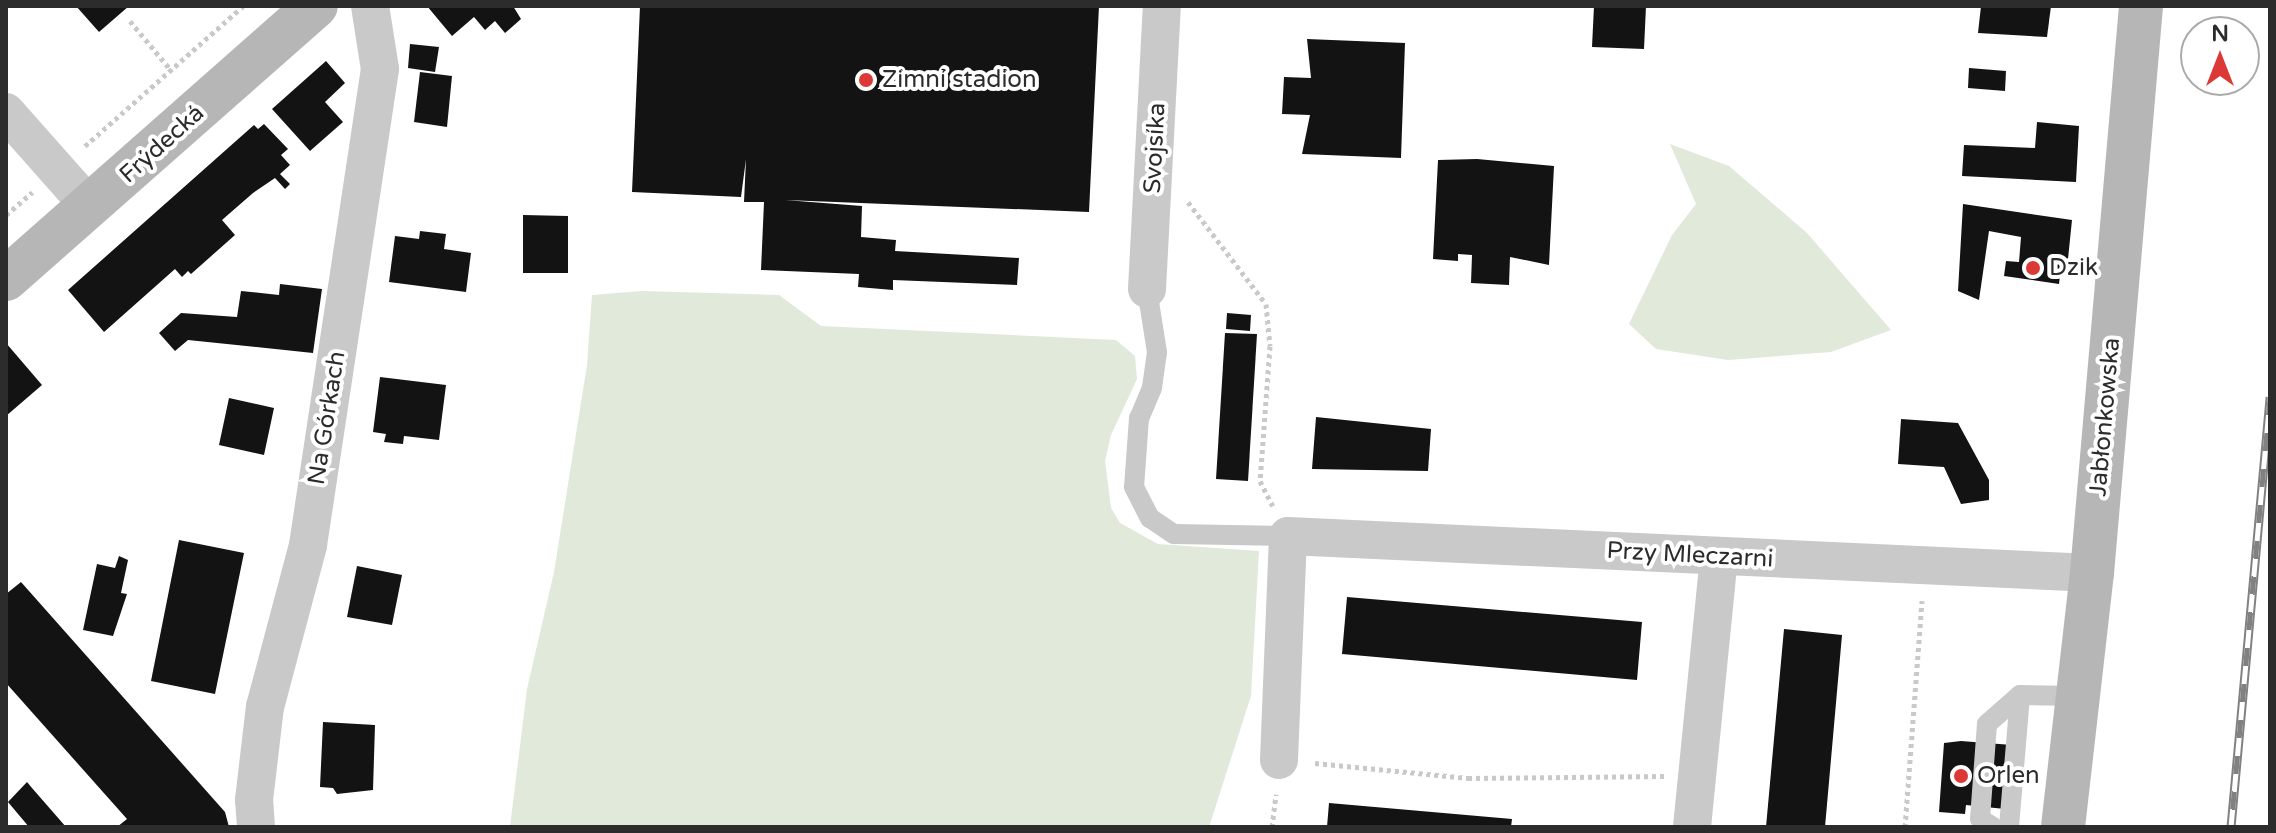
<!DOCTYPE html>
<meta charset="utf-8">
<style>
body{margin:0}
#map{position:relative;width:2276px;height:833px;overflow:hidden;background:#fff;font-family:"Varela Round",sans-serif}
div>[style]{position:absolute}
.green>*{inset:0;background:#e1e9da}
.building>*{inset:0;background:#131313}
.path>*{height:5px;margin-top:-2.5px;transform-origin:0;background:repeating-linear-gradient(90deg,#c9c9c9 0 4px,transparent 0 8px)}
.lane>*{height:20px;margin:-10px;padding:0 10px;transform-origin:10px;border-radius:10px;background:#c9c9c9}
.street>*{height:38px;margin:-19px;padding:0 19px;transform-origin:19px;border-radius:19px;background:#c9c9c9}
.secondary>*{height:44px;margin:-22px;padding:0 22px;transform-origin:22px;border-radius:22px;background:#b6b6b6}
.rail>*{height:9px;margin-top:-4.5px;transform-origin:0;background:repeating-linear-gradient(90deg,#fff 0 18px,#818181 0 36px);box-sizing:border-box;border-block:2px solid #818181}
.dots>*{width:22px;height:22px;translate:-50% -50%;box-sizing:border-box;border:4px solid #fff;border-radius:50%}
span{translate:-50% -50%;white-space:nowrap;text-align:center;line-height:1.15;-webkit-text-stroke:8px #fff;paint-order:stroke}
.poi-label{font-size:24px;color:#2c2c2c}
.left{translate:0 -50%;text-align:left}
.street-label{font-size:24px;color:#2c2c2c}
.frame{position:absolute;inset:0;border:8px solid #2c2c2c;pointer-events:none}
.north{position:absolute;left:2180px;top:16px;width:80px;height:80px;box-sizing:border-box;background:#fff;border:2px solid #ababab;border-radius:50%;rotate:0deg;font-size:22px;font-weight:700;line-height:32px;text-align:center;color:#2c2c2c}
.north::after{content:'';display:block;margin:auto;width:28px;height:36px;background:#dc3836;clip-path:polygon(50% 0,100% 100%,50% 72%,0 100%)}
</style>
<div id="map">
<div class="green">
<div style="clip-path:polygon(1670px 144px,1729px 166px,1807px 233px,1891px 330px,1831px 352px,1728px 360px,1656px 349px,1629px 324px,1672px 235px,1696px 204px)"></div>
<div style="clip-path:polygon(642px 291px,779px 295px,821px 326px,1116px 340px,1135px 356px,1137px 379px,1111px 435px,1105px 461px,1111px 508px,1120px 523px,1158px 544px,1259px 551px,1251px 696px,1209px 827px,510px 827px,527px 689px,554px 572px,587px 365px,592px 295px)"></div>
</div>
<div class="building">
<div style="clip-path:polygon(76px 6px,129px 6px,99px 32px)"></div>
<div style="clip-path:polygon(427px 6px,513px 6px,521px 19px,505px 33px,495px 21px,485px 30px,474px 17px,452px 36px)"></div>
<div style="clip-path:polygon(640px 6px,1099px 6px,1089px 212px,785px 200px,862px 206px,861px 237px,896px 240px,895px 251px,1019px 258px,1017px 285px,893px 280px,893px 290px,858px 287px,859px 274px,761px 270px,764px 202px,744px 202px,746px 159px,741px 197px,632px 192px)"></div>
<div style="clip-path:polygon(1594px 6px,1646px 6px,1644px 49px,1592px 47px)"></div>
<div style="clip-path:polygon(1981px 6px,2051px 6px,2047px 37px,1978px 33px)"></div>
<div style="clip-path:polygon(1307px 39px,1405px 43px,1401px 158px,1302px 154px,1310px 115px,1282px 114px,1284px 77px,1311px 78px)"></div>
<div style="clip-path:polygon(410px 44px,439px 47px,435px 72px,408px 68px)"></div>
<div style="clip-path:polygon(326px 61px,345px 83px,325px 102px,343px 122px,310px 151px,272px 109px)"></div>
<div style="clip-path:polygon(1969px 68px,2006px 71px,2005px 91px,1968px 88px)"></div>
<div style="clip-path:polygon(420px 72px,452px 76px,447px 127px,414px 122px)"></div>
<div style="clip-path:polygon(2037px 122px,2079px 126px,2076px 182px,1962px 176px,1964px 145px,2035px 148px)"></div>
<div style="clip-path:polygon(264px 124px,288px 149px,281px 155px,290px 165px,280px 174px,290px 184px,285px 189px,275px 178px,253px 193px,222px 220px,235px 235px,191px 274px,188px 271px,182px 277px,175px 269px,104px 332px,68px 290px,254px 125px,258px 129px)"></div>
<div style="clip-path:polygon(1477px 159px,1554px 166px,1549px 265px,1510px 257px,1509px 285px,1471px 283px,1472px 255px,1458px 254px,1458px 261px,1433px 259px,1438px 160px)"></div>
<div style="clip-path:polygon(1963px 204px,2072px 220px,2068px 259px,2062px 259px,2059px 284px,2004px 276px,2006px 261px,2019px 262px,2021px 237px,1989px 231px,1979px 300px,1958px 291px)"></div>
<div style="clip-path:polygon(523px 215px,568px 216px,568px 273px,523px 273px)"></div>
<div style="clip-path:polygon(420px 231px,446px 234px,444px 249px,471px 253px,466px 292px,389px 282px,395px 236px,419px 239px)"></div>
<div style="clip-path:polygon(280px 284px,322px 289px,313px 353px,188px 340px,175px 351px,159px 333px,181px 313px,237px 317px,241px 291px,279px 295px)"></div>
<div style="clip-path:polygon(1227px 313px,1251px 315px,1250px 331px,1226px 329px)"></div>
<div style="clip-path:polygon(1225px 333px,1257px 334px,1248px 481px,1216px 479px)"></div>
<div style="clip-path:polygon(6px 343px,42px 385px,6px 416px)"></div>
<div style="clip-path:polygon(380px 377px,446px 385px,439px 440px,404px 436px,403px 444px,384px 442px,386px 434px,373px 432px)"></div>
<div style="clip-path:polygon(229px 398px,274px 408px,264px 455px,219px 445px)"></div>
<div style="clip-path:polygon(1316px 417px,1431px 429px,1428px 471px,1312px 469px)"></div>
<div style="clip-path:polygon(1901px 419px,1958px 423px,1989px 480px,1989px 500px,1961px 504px,1944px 467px,1898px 464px)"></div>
<div style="clip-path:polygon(179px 540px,244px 553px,215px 694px,151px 681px)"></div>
<div style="clip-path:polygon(119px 556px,128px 560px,121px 593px,127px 594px,113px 636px,83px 630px,97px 564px,115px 568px)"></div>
<div style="clip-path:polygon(357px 566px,402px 575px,392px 625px,347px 617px)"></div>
<div style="clip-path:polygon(21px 582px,225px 812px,229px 827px,117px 827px,127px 819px,6px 683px,6px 594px)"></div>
<div style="clip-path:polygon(1347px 597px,1642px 622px,1637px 680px,1342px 654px)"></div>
<div style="clip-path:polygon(1784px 629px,1842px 635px,1825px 827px,1766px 827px)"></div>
<div style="clip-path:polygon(323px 722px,375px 725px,373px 790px,337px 794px,333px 788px,320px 787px)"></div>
<div style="clip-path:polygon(1961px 741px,2012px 745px,2005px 809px,1966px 805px,1965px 814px,1939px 812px,1944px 743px)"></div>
<div style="clip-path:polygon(27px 782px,32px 788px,66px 827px,29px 827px,8px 802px)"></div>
<div style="clip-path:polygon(1329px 803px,1512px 819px,1511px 827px,1327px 827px)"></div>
</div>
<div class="path">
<div style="left:130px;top:21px;width:62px;rotate:50.2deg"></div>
<div style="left:85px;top:146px;width:211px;rotate:-41.5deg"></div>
<div style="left:1188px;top:202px;width:128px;rotate:52.6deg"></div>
<div style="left:1266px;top:304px;width:42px;rotate:84.6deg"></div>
<div style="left:1270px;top:346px;width:135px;rotate:94.2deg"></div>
<div style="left:1260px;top:481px;width:28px;rotate:63deg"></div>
<div style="left:6px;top:215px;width:35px;rotate:-41deg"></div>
<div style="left:1315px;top:763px;width:154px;rotate:5.6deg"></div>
<div style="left:1468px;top:778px;width:196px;rotate:-0.6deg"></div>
<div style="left:1272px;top:827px;width:33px;rotate:-83deg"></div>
<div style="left:1905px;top:827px;width:227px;rotate:-85.7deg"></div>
</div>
<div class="lane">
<div style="left:1147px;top:289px;width:64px;rotate:81deg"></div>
<div style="left:1157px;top:352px;width:36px;rotate:98deg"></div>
<div style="left:1152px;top:388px;width:33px;rotate:113deg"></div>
<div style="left:1139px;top:418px;width:69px;rotate:94.1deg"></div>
<div style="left:1134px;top:487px;width:35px;rotate:63deg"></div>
<div style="left:1150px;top:518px;width:29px;rotate:34deg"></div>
<div style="left:1174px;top:534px;width:114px;rotate:1deg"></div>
<div style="left:1993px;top:827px;width:15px;rotate:-148deg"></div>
<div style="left:1980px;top:819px;width:95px;rotate:-85.8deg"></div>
<div style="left:1987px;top:724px;width:44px;rotate:-41.3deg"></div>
<div style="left:2020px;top:695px;width:59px;rotate:1deg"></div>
<div style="left:2009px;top:827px;width:132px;rotate:-85.2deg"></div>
</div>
<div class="street">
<div style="left:6px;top:112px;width:128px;rotate:48.5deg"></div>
<div style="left:1147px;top:289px;width:283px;rotate:-87deg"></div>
<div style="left:1279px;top:760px;width:224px;rotate:-87.7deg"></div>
<div style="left:1288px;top:536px;width:805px;rotate:2.63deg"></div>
<div style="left:256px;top:827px;width:27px;rotate:-94deg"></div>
<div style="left:254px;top:800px;width:94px;rotate:-83.3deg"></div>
<div style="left:265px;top:707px;width:168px;rotate:-75.1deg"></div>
<div style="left:308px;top:545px;width:481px;rotate:-81.4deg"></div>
<div style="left:380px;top:69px;width:64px;rotate:-99deg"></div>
<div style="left:1692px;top:827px;width:272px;rotate:-84.3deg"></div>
</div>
<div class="secondary">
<div style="left:6px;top:279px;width:413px;rotate:-41.4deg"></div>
<div style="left:2063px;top:827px;width:256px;rotate:-83.5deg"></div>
<div style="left:2092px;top:573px;width:569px;rotate:-85.06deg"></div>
</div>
<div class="rail">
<div style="left:2231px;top:827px;width:432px;rotate:-84.8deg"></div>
</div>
<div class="dots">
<div style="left:866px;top:80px;background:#dc3836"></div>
<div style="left:2033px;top:268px;background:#dc3836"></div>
<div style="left:1961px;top:776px;background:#dc3836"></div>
</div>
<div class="poi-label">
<span class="left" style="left:882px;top:80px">Zimní stadion</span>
<span class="left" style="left:2049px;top:268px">Dzik</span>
<span class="left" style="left:1977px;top:776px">Orlen</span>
</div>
<div class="street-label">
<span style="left:162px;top:144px;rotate:-42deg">Frýdecká</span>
<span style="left:1155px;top:148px;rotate:-87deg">Svojsíka</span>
<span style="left:2105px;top:417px;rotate:-85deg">Jabłonkowska</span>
<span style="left:327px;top:418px;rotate:-81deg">Na Górkach</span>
<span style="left:1690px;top:555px;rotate:3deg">Przy Mleczarni</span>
</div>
<div class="frame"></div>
<div class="north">N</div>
</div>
